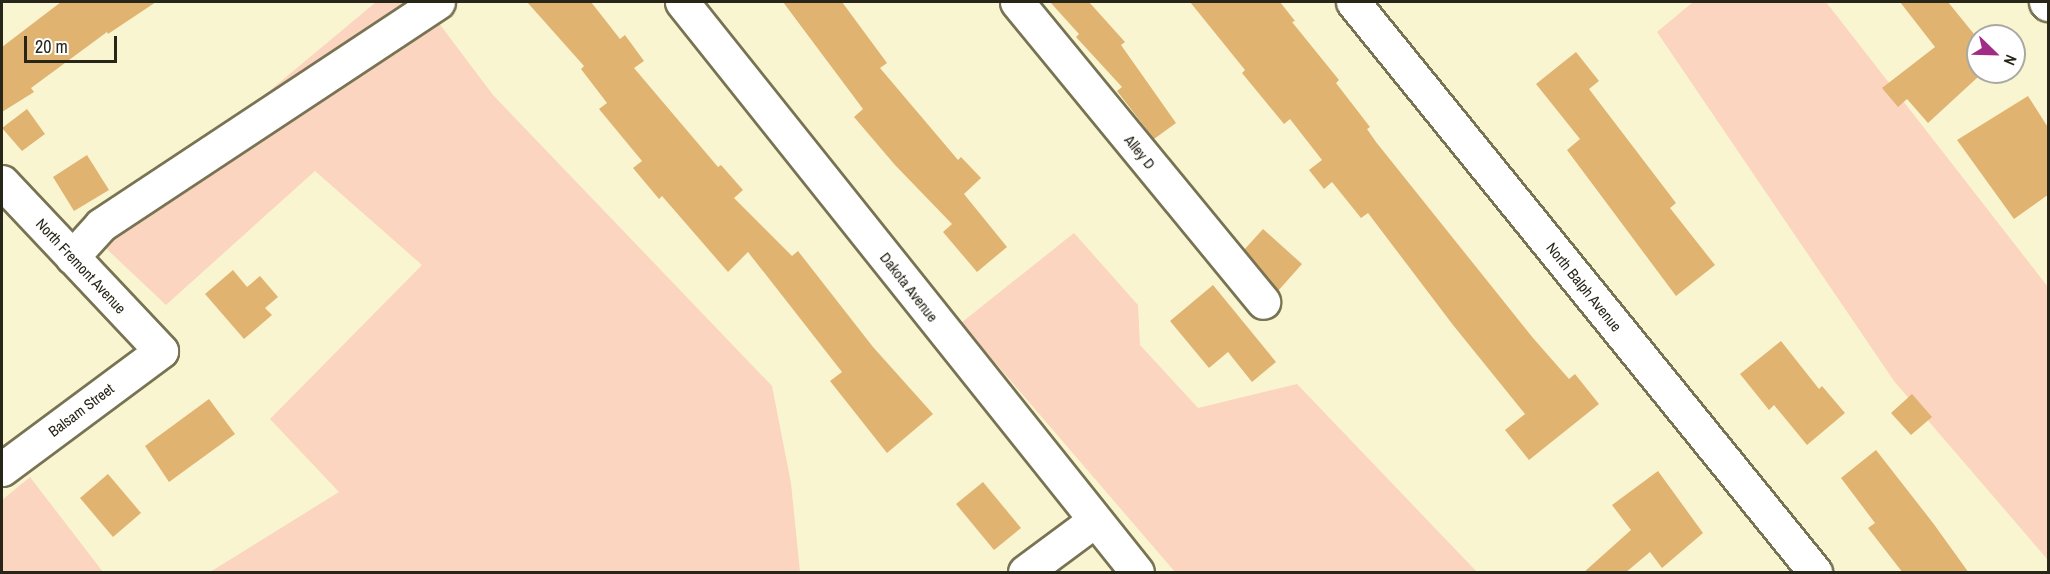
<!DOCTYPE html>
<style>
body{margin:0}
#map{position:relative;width:2050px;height:574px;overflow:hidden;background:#faf5d1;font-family:"Archivo Narrow",sans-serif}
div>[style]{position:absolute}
.green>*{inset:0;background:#fbd5bf}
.building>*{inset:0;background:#e0b371}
.roads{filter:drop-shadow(2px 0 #787353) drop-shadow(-2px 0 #787353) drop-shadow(0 2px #787353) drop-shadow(0 -2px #787353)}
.minor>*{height:33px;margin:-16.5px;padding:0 16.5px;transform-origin:16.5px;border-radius:16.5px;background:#fff}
span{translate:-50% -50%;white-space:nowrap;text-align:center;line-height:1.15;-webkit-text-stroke:5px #fff;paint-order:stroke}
.street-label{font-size:15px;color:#282619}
.frame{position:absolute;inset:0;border:3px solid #282619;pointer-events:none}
.north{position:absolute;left:1966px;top:24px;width:60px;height:60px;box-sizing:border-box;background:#fff;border:2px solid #a9a8a3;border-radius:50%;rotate:113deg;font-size:16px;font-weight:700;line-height:24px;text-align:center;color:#282619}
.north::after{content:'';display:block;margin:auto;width:21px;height:27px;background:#a02c86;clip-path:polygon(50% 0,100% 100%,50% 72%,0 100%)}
.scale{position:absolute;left:24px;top:36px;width:93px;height:27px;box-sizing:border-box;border:3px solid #282619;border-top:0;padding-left:8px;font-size:18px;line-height:21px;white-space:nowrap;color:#282619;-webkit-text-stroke:4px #fff;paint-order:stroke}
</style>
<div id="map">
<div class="green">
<div style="clip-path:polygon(376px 2px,423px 2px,493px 95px,772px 386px,791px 483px,800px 572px,210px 572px,339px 492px,270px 419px,422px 265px,315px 171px,166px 305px,94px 237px)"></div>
<div style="clip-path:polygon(1693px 2px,1826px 2px,2048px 287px,2048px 560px,1894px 381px,1657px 32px)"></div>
<div style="clip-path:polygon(1074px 233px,1138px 305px,1140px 345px,1198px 408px,1297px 384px,1477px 572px,1175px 572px,961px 323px)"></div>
<div style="clip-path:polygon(30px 477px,103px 572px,2px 572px,2px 500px)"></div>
</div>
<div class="building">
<div style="clip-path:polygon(61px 2px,156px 2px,108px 34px,107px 32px,31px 88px,34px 92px,2px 112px,2px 47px)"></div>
<div style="clip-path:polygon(527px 2px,591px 2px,620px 39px,625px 35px,644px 61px,634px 68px,718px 167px,721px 165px,743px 190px,734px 198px,792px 256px,798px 251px,873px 347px,933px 414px,887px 453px,830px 381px,842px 372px,748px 252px,728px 272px,662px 196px,659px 199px,633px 168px,642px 161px,599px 109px,607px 103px,581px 69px,584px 66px)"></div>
<div style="clip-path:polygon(783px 2px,842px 2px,887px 63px,880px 68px,958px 160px,961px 157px,981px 178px,964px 194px,1007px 247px,977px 272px,943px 232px,952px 224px,895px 165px,854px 117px,863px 109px)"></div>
<div style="clip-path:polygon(1050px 2px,1089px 2px,1125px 42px,1121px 45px,1176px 123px,1154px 139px,1117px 91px,1122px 87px,1076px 37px,1079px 34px)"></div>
<div style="clip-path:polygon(1190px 2px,1280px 2px,1295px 21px,1292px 22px,1339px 80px,1336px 83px,1370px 127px,1367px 129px,1376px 142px,1533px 338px,1569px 379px,1575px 374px,1599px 404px,1529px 460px,1505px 430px,1525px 414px,1453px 325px,1368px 213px,1361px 218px,1332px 182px,1324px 189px,1309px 170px,1322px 160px,1290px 119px,1284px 124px,1242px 73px,1245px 70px)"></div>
<div style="clip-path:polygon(1900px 2px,1948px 2px,1978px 39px,1978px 77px,1928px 123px,1907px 99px,1898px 107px,1882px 88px,1935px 47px)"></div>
<div style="clip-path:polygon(1576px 52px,1599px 81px,1589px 89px,1676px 203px,1670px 208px,1715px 265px,1676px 296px,1567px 150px,1580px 139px,1536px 84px)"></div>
<div style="clip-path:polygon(2028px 96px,2049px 129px,2049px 194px,2014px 219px,1957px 140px)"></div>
<div style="clip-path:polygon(27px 109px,45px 134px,22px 151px,2px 128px)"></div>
<div style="clip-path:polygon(87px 155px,109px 190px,74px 211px,53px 177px)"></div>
<div style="clip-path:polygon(1263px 229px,1302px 264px,1278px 291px,1244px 250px)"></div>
<div style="clip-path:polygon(233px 270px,247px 287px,260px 276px,278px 297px,265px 308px,272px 315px,244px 339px,205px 294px)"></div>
<div style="clip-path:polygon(1213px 285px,1276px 362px,1252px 382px,1228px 352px,1209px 368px,1170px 321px)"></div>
<div style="clip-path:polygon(1781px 341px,1819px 389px,1822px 386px,1845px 413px,1807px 445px,1774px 405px,1769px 410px,1740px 374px)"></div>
<div style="clip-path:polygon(1912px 394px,1932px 417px,1911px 435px,1891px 413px)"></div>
<div style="clip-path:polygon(209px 399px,235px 434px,169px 482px,145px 446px)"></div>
<div style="clip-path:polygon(1876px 450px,1933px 523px,1969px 573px,1903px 573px,1868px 528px,1875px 523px,1841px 478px)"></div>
<div style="clip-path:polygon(1658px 471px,1703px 533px,1662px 568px,1650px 552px,1625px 573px,1583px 573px,1631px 530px,1612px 505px)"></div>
<div style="clip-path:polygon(108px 474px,141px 513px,113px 537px,80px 498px)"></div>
<div style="clip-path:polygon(983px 482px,1021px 528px,994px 550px,956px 504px)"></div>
</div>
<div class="roads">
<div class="minor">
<div style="left:682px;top:2px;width:729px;rotate:51.4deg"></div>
<div style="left:1017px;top:2px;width:388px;rotate:50.6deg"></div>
<div style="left:1353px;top:2px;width:734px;rotate:50.97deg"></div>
<div style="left:2046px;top:2px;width:3px;rotate:45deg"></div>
<div style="left:2px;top:182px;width:232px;rotate:46.7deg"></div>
<div style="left:161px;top:351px;width:198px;rotate:143.4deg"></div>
<div style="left:72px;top:257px;width:43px;rotate:-47.8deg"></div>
<div style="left:101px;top:225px;width:404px;rotate:-33.5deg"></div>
<div style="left:1025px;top:572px;width:86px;rotate:-36.5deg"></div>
</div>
</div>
<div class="street-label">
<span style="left:1140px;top:152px;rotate:51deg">Alley D</span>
<span style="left:81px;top:266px;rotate:47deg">North Fremont Avenue</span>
<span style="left:909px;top:287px;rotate:52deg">Dakota Avenue</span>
<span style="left:1584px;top:287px;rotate:51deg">North Balph Avenue</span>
<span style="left:81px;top:410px;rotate:-37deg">Balsam Street</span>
</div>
<div class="frame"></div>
<div class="north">N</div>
<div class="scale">20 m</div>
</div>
